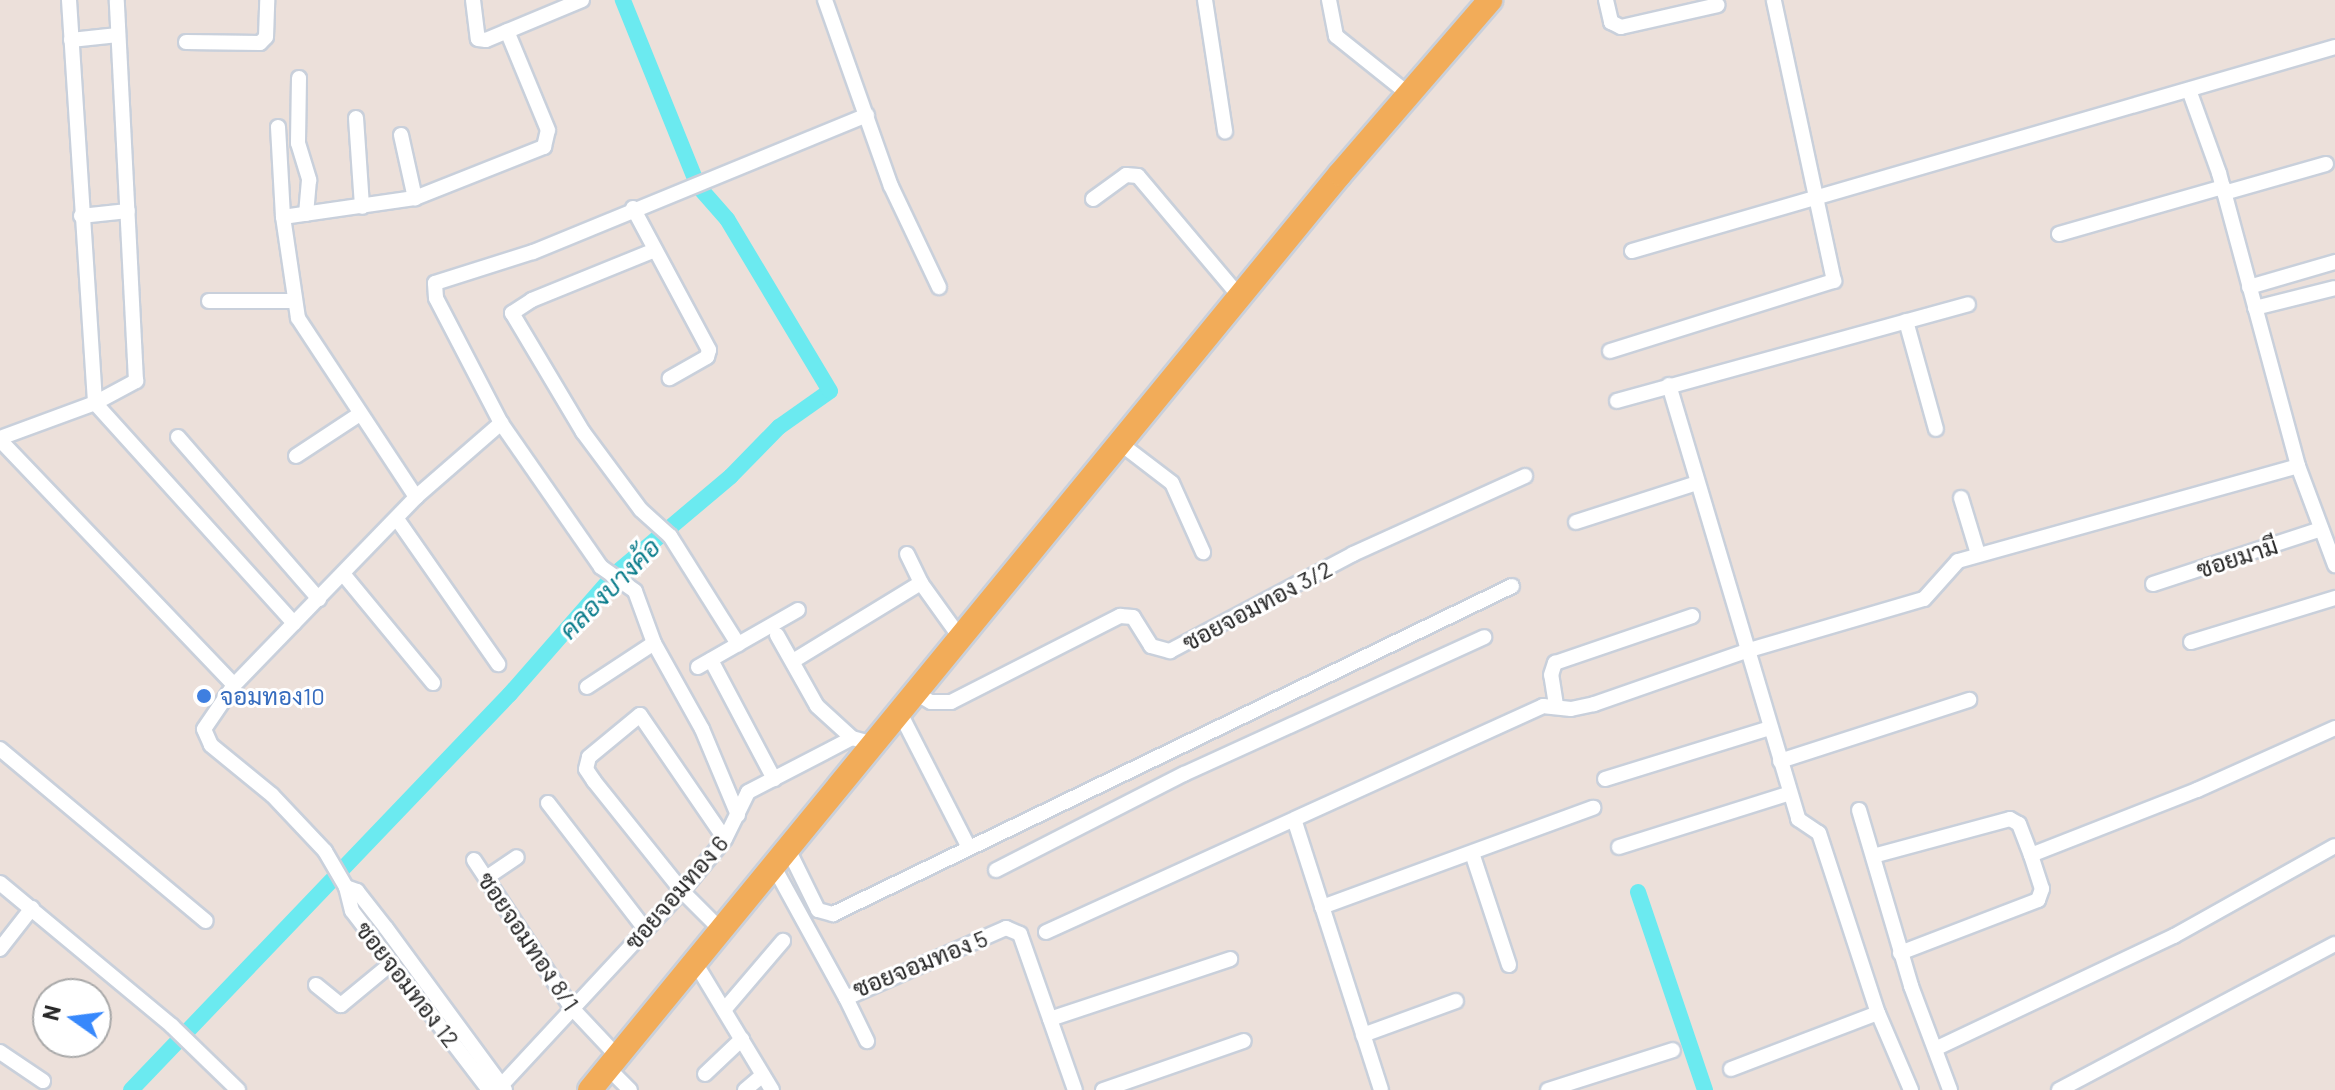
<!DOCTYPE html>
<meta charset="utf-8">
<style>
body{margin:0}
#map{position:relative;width:2335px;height:1090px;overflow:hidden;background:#ece0da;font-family:Barlow,Sarabun,sans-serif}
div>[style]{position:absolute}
.canal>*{height:16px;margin:-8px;padding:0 8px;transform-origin:8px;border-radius:8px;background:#6beaf0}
.roads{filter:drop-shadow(2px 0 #c9d0db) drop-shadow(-2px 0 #c9d0db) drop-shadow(0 2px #c9d0db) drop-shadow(0 -2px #c9d0db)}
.minor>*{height:14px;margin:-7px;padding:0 7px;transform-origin:7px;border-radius:7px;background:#fff}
.primary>*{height:24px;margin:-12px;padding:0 12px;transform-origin:12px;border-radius:12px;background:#f2ac59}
.dots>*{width:22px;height:22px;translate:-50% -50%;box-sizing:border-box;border:4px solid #fff;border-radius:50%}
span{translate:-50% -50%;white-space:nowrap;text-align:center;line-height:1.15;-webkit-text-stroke:6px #fff;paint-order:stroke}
.street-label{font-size:24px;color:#292929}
.shop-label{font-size:24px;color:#366cbe}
.left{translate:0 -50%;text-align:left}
.water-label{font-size:26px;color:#0c7d8c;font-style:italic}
.north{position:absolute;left:32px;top:978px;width:80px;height:80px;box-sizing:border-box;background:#fff;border:2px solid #a9a9a9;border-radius:50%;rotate:284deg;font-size:22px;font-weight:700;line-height:32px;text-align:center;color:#292929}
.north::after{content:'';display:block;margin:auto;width:28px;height:36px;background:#3788fc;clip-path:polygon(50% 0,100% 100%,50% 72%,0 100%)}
</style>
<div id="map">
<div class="canal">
<div style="left:1638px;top:892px;width:209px;rotate:71.3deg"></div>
<div style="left:131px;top:1090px;width:548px;rotate:-46.26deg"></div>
<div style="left:510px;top:694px;width:161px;rotate:-48.8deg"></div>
<div style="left:616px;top:573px;width:150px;rotate:-40.1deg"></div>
<div style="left:731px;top:476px;width:69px;rotate:-45.6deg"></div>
<div style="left:779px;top:427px;width:62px;rotate:-35.2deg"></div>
<div style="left:830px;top:391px;width:200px;rotate:-120.9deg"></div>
<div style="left:727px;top:219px;width:44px;rotate:-131.3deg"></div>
<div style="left:698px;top:186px;width:201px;rotate:-112deg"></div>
</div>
<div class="roads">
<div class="minor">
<div style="left:69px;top:0;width:404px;rotate:86.3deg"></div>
<div style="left:95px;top:403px;width:297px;rotate:47.9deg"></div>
<div style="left:473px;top:0;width:39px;rotate:83deg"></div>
<div style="left:478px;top:39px;width:8px;rotate:7deg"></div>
<div style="left:486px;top:40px;width:104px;rotate:-22.6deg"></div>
<div style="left:825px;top:0;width:197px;rotate:70.5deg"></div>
<div style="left:891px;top:186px;width:112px;rotate:64.6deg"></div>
<div style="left:1205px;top:0;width:133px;rotate:81.3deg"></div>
<div style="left:1329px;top:0;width:37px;rotate:79deg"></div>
<div style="left:1336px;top:36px;width:96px;rotate:38.7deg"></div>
<div style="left:1606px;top:0;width:23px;rotate:77deg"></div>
<div style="left:1611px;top:22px;width:11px;rotate:27deg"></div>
<div style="left:1621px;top:27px;width:99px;rotate:-12.8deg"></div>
<div style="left:71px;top:40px;width:47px;rotate:-6.1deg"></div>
<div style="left:186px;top:42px;width:74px;rotate:0.8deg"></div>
<div style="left:260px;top:43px;width:8px;rotate:-45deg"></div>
<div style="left:266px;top:37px;width:37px;rotate:-88deg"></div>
<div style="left:299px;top:78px;width:65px;rotate:90.9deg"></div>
<div style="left:298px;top:143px;width:39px;rotate:73deg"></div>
<div style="left:309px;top:180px;width:34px;rotate:95deg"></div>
<div style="left:2189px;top:90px;width:88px;rotate:70.1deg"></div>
<div style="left:2219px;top:173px;width:303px;rotate:74.9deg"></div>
<div style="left:2298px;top:466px;width:106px;rotate:69.5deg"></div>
<div style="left:356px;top:118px;width:89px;rotate:86.1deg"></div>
<div style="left:278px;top:127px;width:90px;rotate:86.8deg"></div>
<div style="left:401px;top:135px;width:65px;rotate:77.5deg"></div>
<div style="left:2224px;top:193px;width:106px;rotate:-15.9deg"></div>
<div style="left:1093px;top:199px;width:41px;rotate:-36deg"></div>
<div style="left:1126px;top:175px;width:12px;rotate:5deg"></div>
<div style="left:1138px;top:176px;width:158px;rotate:49.9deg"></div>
<div style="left:633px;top:208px;width:161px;rotate:61.8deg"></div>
<div style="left:709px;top:350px;width:7px;rotate:106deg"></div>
<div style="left:707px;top:357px;width:43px;rotate:150.4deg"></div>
<div style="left:81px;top:216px;width:47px;rotate:-6.1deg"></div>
<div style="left:2059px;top:234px;width:171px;rotate:-16deg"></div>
<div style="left:655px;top:250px;width:133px;rotate:157.9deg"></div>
<div style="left:532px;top:300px;width:24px;rotate:147deg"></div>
<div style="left:512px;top:313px;width:139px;rotate:59.2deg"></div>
<div style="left:583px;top:432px;width:97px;rotate:53.4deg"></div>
<div style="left:641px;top:510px;width:39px;rotate:42deg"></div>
<div style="left:670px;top:536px;width:128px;rotate:57.8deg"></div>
<div style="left:1632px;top:251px;width:732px;rotate:-16.18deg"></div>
<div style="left:2249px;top:287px;width:90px;rotate:-16.2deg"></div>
<div style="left:209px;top:301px;width:83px"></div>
<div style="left:2255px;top:308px;width:82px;rotate:-14deg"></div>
<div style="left:1906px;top:321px;width:112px;rotate:74.5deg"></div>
<div style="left:1610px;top:351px;width:235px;rotate:-17.4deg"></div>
<div style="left:1834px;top:281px;width:287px;rotate:-102.1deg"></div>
<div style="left:1669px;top:385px;width:453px;rotate:73.4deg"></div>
<div style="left:1798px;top:819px;width:25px;rotate:34deg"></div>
<div style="left:1819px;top:833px;width:189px;rotate:71.9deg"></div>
<div style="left:1878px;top:1013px;width:84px;rotate:66.8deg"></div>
<div style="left:1617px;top:401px;width:364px;rotate:-15.4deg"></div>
<div style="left:178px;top:437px;width:215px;rotate:49deg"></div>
<div style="left:0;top:438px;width:101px;rotate:-20.2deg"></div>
<div style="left:95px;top:403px;width:47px;rotate:-28.2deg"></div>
<div style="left:136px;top:381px;width:381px;rotate:-92.9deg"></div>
<div style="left:0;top:440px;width:339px;rotate:46.3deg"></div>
<div style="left:1121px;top:444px;width:64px;rotate:37.4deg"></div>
<div style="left:1172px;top:483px;width:76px;rotate:65.8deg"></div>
<div style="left:296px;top:456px;width:77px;rotate:-33.3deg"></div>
<div style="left:416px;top:497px;width:214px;rotate:-123.4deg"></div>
<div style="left:298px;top:318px;width:102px;rotate:-98.4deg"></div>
<div style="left:283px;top:217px;width:133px;rotate:-8.2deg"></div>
<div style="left:415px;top:198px;width:139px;rotate:-21.6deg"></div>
<div style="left:544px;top:147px;width:17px;rotate:-77deg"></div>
<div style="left:548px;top:130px;width:107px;rotate:-112.5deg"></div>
<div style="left:1961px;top:498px;width:59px;rotate:73.1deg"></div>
<div style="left:397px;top:519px;width:177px;rotate:55.1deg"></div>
<div style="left:1576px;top:522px;width:127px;rotate:-17.9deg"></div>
<div style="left:907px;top:554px;width:32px;rotate:64deg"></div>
<div style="left:921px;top:583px;width:70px;rotate:54.3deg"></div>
<div style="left:344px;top:575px;width:140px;rotate:50.5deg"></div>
<div style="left:2153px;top:584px;width:177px;rotate:-18.1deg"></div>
<div style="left:777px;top:635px;width:81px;rotate:60.6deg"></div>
<div style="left:817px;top:706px;width:47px;rotate:42.4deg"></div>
<div style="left:2191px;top:642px;width:151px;rotate:-17deg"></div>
<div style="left:711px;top:660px;width:135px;rotate:62.1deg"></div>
<div style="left:793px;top:661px;width:150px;rotate:-31.4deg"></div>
<div style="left:698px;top:667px;width:115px;rotate:-29.7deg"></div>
<div style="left:587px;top:687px;width:80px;rotate:-33.3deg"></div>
<div style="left:917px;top:694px;width:16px;rotate:30deg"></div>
<div style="left:931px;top:702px;width:20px"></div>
<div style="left:951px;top:702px;width:190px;rotate:-27deg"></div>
<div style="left:1120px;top:616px;width:13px;rotate:4deg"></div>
<div style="left:1133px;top:617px;width:34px;rotate:58deg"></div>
<div style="left:1151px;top:646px;width:20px;rotate:15deg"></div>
<div style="left:1170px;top:651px;width:207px;rotate:-27.9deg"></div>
<div style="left:1353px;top:554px;width:189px;rotate:-24.4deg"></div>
<div style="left:1556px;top:705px;width:30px;rotate:-99deg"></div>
<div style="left:1551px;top:675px;width:13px;rotate:-72deg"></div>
<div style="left:1555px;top:663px;width:145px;rotate:-18.9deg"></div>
<div style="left:900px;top:713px;width:149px;rotate:62.9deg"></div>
<div style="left:0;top:749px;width:268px;rotate:39.9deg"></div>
<div style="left:1780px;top:761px;width:199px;rotate:-17.9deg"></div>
<div style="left:1605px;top:779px;width:173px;rotate:-17.2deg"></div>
<div style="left:548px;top:803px;width:159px;rotate:52.4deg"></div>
<div style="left:1859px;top:810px;width:184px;rotate:73.5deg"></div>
<div style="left:1911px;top:986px;width:111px;rotate:69.4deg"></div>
<div style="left:738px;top:815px;width:93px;rotate:-112.7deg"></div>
<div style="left:702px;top:729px;width:98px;rotate:-119.2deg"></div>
<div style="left:654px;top:643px;width:55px;rotate:-110.1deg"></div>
<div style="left:635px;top:591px;width:42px;rotate:-144.8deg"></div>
<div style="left:601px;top:567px;width:175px;rotate:-124.8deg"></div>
<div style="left:501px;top:423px;width:141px;rotate:-117.5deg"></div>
<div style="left:436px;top:298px;width:15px;rotate:-94deg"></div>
<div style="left:435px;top:283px;width:103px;rotate:-17.6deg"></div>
<div style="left:533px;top:252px;width:361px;rotate:-22.3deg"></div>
<div style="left:1295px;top:822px;width:281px;rotate:72.2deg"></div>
<div style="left:1619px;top:847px;width:179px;rotate:-17.5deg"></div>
<div style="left:788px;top:849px;width:68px;rotate:63.8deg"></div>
<div style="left:818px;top:910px;width:16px;rotate:15deg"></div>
<div style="left:833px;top:914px;width:754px;rotate:-25.78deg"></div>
<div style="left:1472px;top:853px;width:118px;rotate:71.7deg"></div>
<div style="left:1873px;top:856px;width:142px;rotate:-15.1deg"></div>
<div style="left:2010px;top:819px;width:10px;rotate:29deg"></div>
<div style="left:2019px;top:824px;width:33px;rotate:69deg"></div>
<div style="left:474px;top:860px;width:176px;rotate:56.6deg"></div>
<div style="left:571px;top:1007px;width:69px;rotate:46.8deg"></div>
<div style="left:774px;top:867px;width:149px;rotate:61.2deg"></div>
<div style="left:846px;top:998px;width:175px;rotate:-23.6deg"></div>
<div style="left:1006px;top:928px;width:15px;rotate:23deg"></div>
<div style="left:1020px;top:934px;width:165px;rotate:70.6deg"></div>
<div style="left:996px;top:870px;width:211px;rotate:-27.1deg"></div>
<div style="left:1184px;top:774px;width:330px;rotate:-24.5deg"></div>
<div style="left:486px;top:878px;width:37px;rotate:-34deg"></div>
<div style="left:0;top:883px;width:224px;rotate:39.7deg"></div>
<div style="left:172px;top:1026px;width:92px;rotate:44.1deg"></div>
<div style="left:346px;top:887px;width:12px;rotate:20deg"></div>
<div style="left:357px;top:891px;width:47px;rotate:51.9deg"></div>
<div style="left:386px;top:928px;width:201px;rotate:53.7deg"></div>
<div style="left:1322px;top:907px;width:289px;rotate:-20.1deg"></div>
<div style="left:722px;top:931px;width:57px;rotate:-135deg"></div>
<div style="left:682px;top:891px;width:141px;rotate:-128.7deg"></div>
<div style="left:594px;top:781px;width:14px;rotate:-124deg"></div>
<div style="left:586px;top:769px;width:12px;rotate:-76deg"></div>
<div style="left:589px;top:757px;width:66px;rotate:-39.5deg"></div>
<div style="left:640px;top:715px;width:150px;rotate:55.6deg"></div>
<div style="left:1046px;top:932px;width:546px;rotate:-24.45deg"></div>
<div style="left:1543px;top:706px;width:28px;rotate:6deg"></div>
<div style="left:1571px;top:709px;width:24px;rotate:-12deg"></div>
<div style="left:1594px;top:704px;width:161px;rotate:-19.2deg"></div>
<div style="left:1746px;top:651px;width:185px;rotate:-16.3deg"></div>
<div style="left:1924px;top:599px;width:51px;rotate:-48.2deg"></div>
<div style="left:1958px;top:561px;width:353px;rotate:-15.6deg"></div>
<div style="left:0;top:949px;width:52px;rotate:-52deg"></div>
<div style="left:1900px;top:953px;width:148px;rotate:-21deg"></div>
<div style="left:2038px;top:900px;width:12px;rotate:-70deg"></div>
<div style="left:2042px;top:889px;width:36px;rotate:-108deg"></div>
<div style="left:2031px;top:855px;width:178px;rotate:-21.4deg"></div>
<div style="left:2197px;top:790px;width:151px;rotate:-24.2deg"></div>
<div style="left:696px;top:964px;width:147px;rotate:58.9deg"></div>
<div style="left:316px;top:985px;width:32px;rotate:39deg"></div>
<div style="left:341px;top:1005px;width:67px;rotate:-39.6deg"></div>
<div style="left:846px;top:998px;width:48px;rotate:64deg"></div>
<div style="left:724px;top:1010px;width:91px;rotate:-49.5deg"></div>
<div style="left:1050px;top:1019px;width:190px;rotate:-18.4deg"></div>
<div style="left:1363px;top:1035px;width:99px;rotate:-20.1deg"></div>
<div style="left:1937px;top:1048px;width:262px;rotate:-25.3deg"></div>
<div style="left:2174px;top:936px;width:184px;rotate:-29.2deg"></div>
<div style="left:0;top:1052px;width:52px;rotate:34deg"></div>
<div style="left:608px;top:1068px;width:31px;rotate:45deg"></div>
<div style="left:1731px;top:1069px;width:157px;rotate:-20.9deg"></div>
<div style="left:705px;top:1074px;width:51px;rotate:-43.4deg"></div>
<div style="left:489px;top:1090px;width:225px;rotate:-127.4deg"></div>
<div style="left:352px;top:911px;width:25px;rotate:-104deg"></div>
<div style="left:346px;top:887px;width:42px;rotate:-120.3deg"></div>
<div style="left:325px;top:851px;width:77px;rotate:-133.4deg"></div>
<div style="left:272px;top:795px;width:79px;rotate:-140.7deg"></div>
<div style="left:211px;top:745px;width:17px;rotate:-114deg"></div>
<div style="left:204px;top:729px;width:53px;rotate:-55.7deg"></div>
<div style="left:234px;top:685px;width:262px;rotate:-45.9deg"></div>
<div style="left:416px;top:497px;width:113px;rotate:-41deg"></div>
<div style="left:497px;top:1090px;width:272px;rotate:-47.1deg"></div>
<div style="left:682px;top:891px;width:67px;rotate:-50.4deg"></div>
<div style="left:725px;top:839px;width:52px;rotate:-63.9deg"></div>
<div style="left:748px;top:792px;width:117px;rotate:-27.4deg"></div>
<div style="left:852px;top:738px;width:24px;rotate:15deg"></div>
<div style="left:745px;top:1090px;width:23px;rotate:-40deg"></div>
<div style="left:1103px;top:1090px;width:149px;rotate:-19.2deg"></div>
<div style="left:1548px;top:1090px;width:131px;rotate:-17.7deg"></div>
<div style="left:2059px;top:1090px;width:312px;rotate:-27.9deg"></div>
</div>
<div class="primary">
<div style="left:590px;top:1090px;width:1184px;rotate:-50.69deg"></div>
<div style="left:1340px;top:174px;width:230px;rotate:-49.2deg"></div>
</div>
</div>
<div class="dots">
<div style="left:204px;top:696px;background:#3f7fe0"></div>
</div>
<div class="street-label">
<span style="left:2237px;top:557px;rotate:-18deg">ซอยมามี</span>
<span style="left:1257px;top:605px;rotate:-28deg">ซอยจอมทอง 3/2</span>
<span style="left:676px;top:892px;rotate:-49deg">ซอยจอมทอง 6</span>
<span style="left:529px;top:941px;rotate:56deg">ซอยจอมทอง 8/1</span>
<span style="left:920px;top:963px;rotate:-22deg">ซอยจอมทอง 5</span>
<span style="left:408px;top:984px;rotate:52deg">ซอยจอมทอง 12</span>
</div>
<div class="shop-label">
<span class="left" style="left:220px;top:696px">จอมทอง10</span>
</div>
<div class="water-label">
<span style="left:609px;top:588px;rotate:-45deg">คลองบางค้อ</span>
</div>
<div class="north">N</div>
</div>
